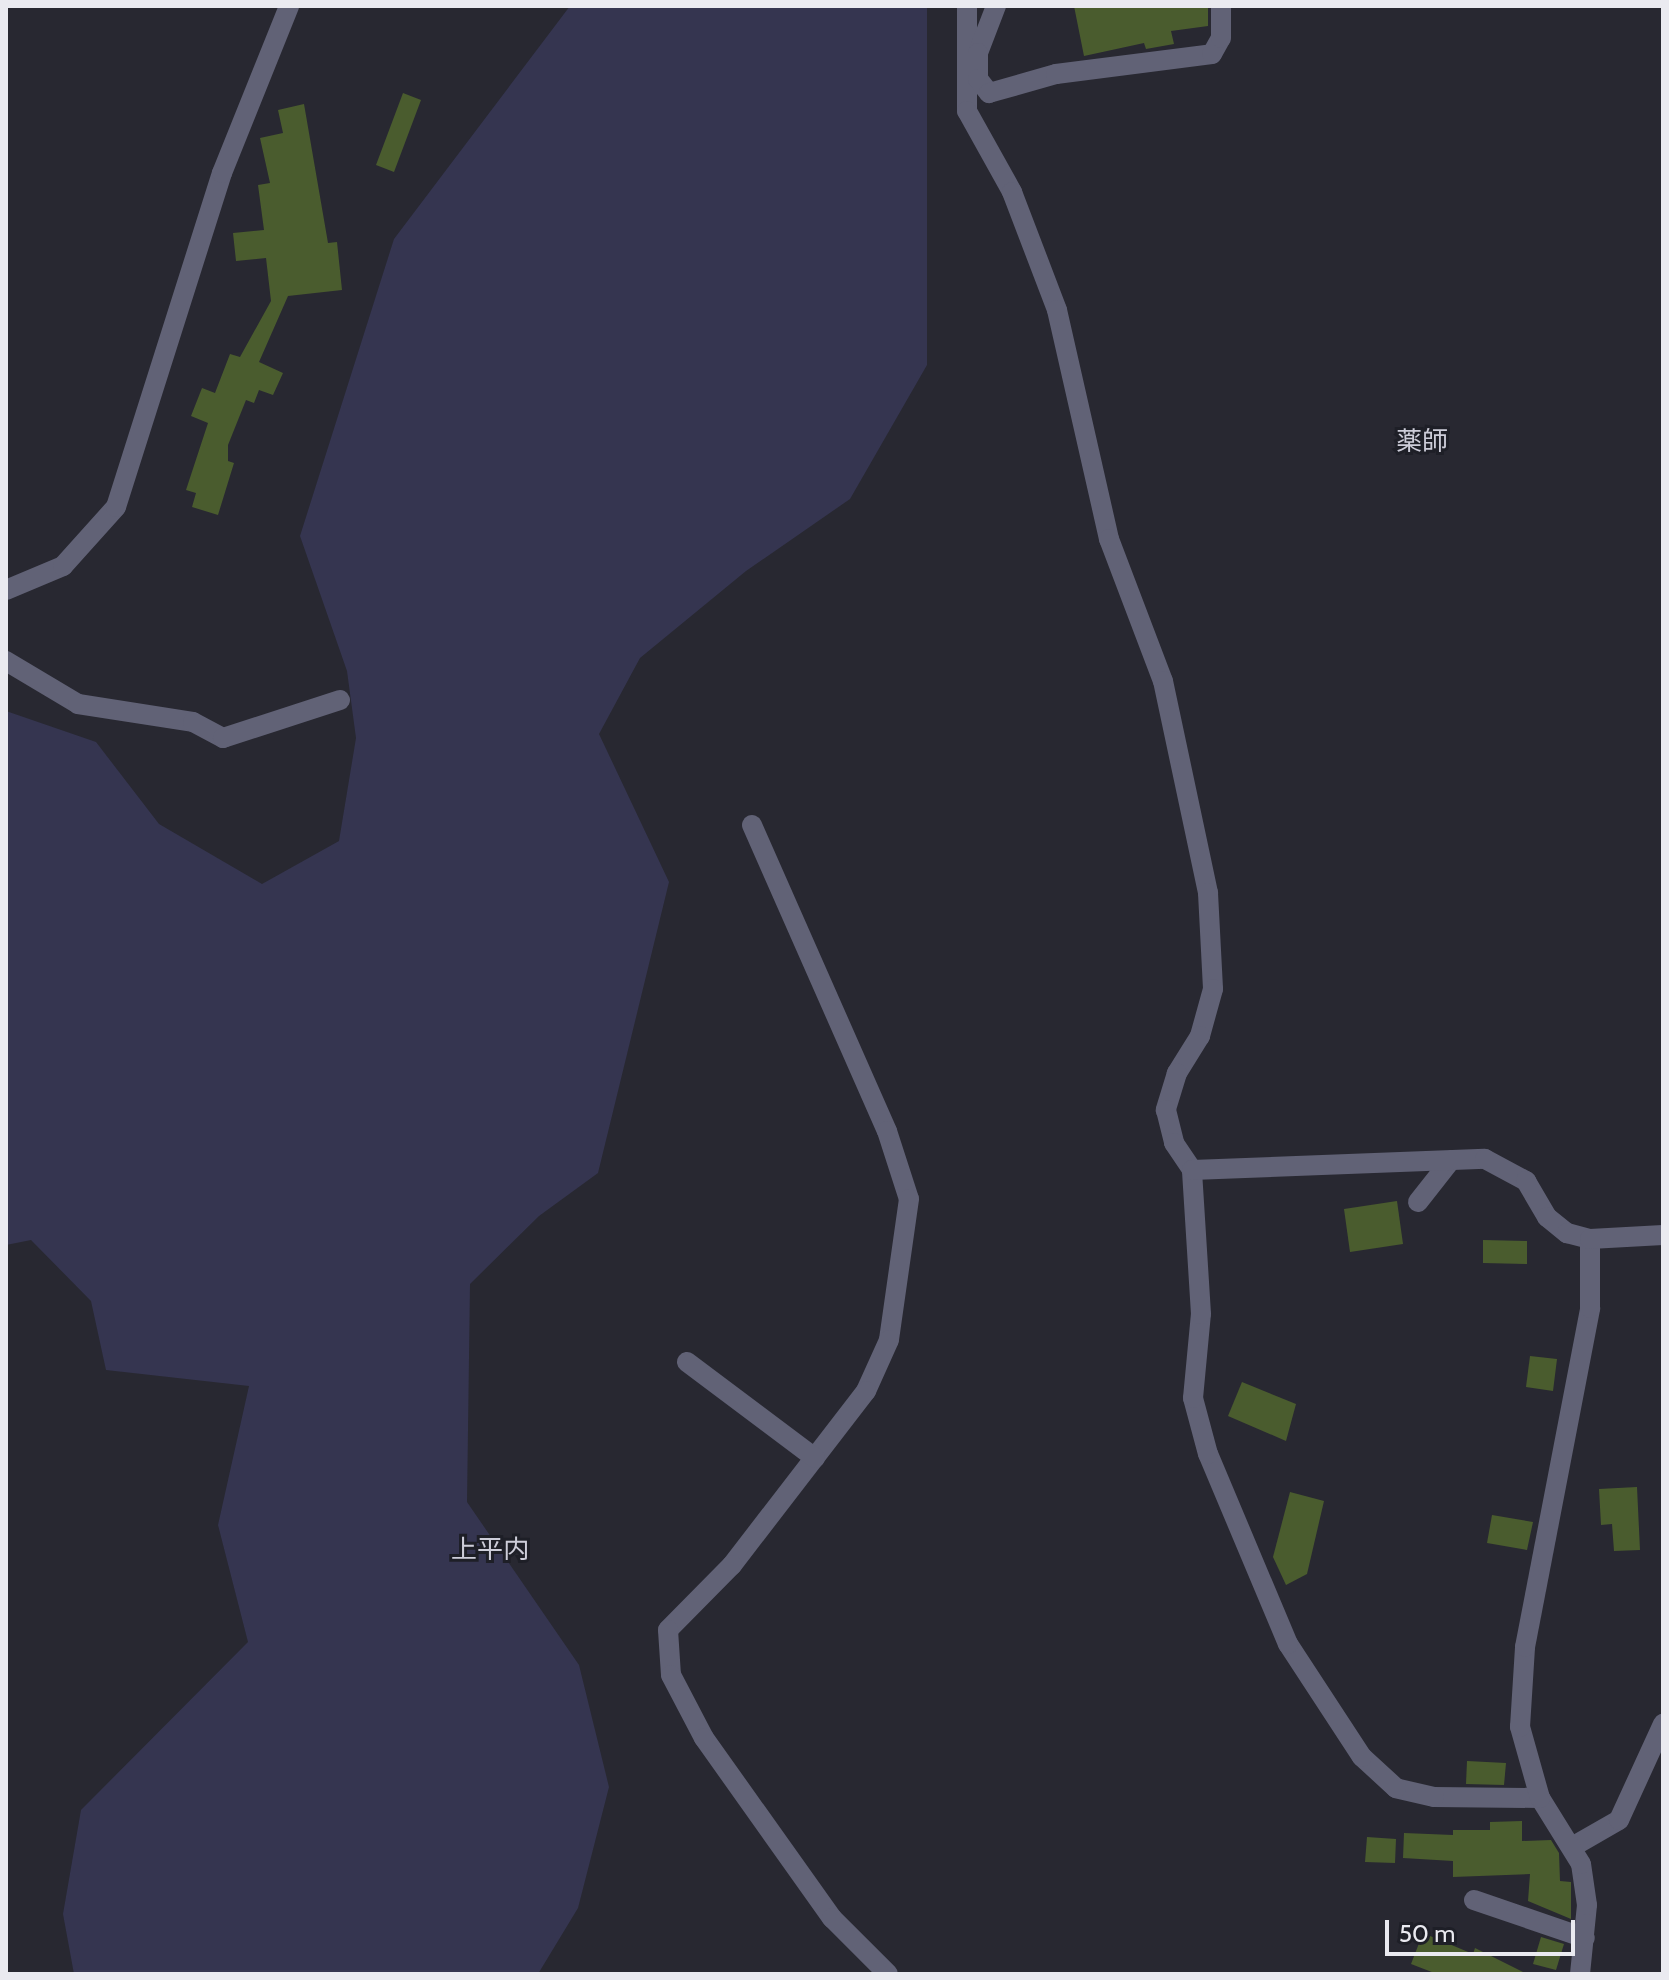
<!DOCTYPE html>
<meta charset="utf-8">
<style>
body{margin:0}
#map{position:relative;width:1669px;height:1980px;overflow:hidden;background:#282831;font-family:Cabin,"Noto Sans JP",sans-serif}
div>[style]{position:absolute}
.green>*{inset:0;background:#353550}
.building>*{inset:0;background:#4a5c2e}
.minor>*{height:20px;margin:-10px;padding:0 10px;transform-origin:10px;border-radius:10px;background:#616276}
span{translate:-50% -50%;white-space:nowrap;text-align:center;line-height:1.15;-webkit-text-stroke:6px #1e1f27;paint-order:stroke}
.quarter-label{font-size:26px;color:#cdcdd9}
.frame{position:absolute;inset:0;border:8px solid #eaeaf0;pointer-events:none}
.scale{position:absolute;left:1385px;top:1920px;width:190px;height:36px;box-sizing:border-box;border:4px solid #eaeaf0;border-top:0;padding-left:10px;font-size:24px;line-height:28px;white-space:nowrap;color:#eaeaf0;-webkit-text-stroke:6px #1e1f27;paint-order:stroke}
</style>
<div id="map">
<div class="green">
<div style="clip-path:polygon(570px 6px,927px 6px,927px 365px,850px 499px,746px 571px,640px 658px,599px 734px,669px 882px,598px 1173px,539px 1216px,470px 1284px,467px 1502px,579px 1665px,609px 1787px,578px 1908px,538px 1974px,74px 1974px,63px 1914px,81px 1810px,248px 1642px,218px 1525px,249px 1386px,106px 1370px,91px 1301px,31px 1240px,6px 1245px,6px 711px,96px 742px,159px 824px,262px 884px,339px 841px,356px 738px,347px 671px,300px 536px,394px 239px)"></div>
</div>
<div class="building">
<div style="clip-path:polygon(1074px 6px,1208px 6px,1208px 26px,1171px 31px,1174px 44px,1146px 49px,1144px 43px,1084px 56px)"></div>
<div style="clip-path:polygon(403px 93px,421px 100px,394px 172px,376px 165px)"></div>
<div style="clip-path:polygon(304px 104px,328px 243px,337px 242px,342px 290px,288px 296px,259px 362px,283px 373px,273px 395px,259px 390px,254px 403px,246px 400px,228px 445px,228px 461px,234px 463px,218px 515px,192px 507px,196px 493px,186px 490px,208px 423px,191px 416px,202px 388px,215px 393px,230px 354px,240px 357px,271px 301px,266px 258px,236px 261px,233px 233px,264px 230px,258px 185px,270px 183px,260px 138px,283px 133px,278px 110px)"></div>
<div style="clip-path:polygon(1397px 1201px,1403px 1244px,1350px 1252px,1344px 1209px)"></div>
<div style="clip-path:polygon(1483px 1240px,1527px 1241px,1527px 1264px,1483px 1263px)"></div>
<div style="clip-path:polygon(1530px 1356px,1557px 1359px,1553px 1391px,1526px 1387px)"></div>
<div style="clip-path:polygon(1242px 1382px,1296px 1404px,1286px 1441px,1228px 1416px)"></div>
<div style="clip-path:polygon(1637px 1487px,1640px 1550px,1614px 1551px,1612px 1524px,1601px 1525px,1599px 1489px)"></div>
<div style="clip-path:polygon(1290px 1492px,1324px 1501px,1307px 1574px,1286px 1585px,1273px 1557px)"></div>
<div style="clip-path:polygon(1492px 1515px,1533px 1522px,1527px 1550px,1487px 1543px)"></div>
<div style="clip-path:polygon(1467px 1761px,1506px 1763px,1504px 1785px,1466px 1784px)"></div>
<div style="clip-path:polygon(1522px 1821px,1522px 1841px,1551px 1840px,1559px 1853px,1560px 1881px,1571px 1882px,1571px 1919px,1528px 1901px,1530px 1874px,1453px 1877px,1453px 1861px,1403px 1858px,1404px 1833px,1453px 1835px,1453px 1830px,1490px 1830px,1490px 1822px)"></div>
<div style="clip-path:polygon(1367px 1837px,1396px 1839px,1395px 1863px,1365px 1862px)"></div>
<div style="clip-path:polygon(1423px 1933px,1473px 1954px,1475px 1948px,1527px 1974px,1437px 1974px,1411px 1964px)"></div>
<div style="clip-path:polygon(1541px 1937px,1564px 1944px,1556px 1970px,1533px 1964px)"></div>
</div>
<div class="minor">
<div style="left:967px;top:6px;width:105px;rotate:90deg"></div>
<div style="left:967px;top:111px;width:93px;rotate:60.9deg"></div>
<div style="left:1012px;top:192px;width:126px;rotate:69.1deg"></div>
<div style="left:1057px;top:310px;width:235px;rotate:77.2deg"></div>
<div style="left:1109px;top:539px;width:152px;rotate:69.2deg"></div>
<div style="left:1163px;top:681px;width:217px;rotate:78deg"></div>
<div style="left:1208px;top:893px;width:96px;rotate:87deg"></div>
<div style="left:1213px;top:989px;width:49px;rotate:105.5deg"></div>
<div style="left:1200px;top:1036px;width:44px;rotate:121.9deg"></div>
<div style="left:1177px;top:1073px;width:39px;rotate:107deg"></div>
<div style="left:1166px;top:1110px;width:34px;rotate:76deg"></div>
<div style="left:1174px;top:1143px;width:32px;rotate:56deg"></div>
<div style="left:996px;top:6px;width:50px;rotate:111deg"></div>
<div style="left:978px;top:53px;width:26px;rotate:90deg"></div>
<div style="left:978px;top:79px;width:18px;rotate:52deg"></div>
<div style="left:989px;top:93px;width:70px;rotate:-15.8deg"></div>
<div style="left:1056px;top:74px;width:157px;rotate:-7.3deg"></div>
<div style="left:1212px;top:54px;width:18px;rotate:-61deg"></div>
<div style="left:1221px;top:38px;width:32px;rotate:-90deg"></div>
<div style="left:6px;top:590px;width:62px;rotate:-22.8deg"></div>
<div style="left:63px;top:566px;width:79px;rotate:-48.1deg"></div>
<div style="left:116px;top:507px;width:350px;rotate:-72.4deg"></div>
<div style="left:222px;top:173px;width:180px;rotate:-68.1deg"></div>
<div style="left:6px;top:661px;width:84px;rotate:30.8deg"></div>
<div style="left:78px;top:704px;width:116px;rotate:8.9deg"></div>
<div style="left:193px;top:722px;width:34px;rotate:28deg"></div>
<div style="left:223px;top:738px;width:123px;rotate:-18deg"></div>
<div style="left:752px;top:825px;width:334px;rotate:66.2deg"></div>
<div style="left:887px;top:1131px;width:71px;rotate:72.1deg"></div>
<div style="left:909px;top:1199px;width:142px;rotate:98.1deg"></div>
<div style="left:889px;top:1340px;width:56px;rotate:114.3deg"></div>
<div style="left:866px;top:1391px;width:220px;rotate:127.6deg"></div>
<div style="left:732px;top:1565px;width:91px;rotate:134.6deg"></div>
<div style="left:668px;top:1630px;width:45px;rotate:86.2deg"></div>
<div style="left:671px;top:1675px;width:71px;rotate:62.4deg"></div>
<div style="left:704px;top:1738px;width:221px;rotate:54.6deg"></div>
<div style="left:832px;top:1918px;width:79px;rotate:45deg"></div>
<div style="left:1418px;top:1202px;width:53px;rotate:-51.8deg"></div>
<div style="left:687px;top:1362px;width:160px;rotate:36.9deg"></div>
<div style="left:1540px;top:1798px;width:106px;rotate:-179.5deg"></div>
<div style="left:1434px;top:1797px;width:39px;rotate:-167deg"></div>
<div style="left:1396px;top:1788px;width:46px;rotate:-137.6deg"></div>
<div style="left:1362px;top:1757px;width:135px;rotate:-123.2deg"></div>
<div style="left:1288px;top:1644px;width:206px;rotate:-112.8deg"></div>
<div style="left:1208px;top:1454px;width:58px;rotate:-105deg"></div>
<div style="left:1193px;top:1398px;width:84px;rotate:-84.6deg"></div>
<div style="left:1201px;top:1314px;width:144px;rotate:-93.6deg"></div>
<div style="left:1192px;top:1170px;width:293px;rotate:-2.2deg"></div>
<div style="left:1485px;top:1159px;width:47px;rotate:28.2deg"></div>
<div style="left:1526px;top:1181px;width:42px;rotate:59.7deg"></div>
<div style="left:1547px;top:1217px;width:26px;rotate:39deg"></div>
<div style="left:1567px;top:1233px;width:24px;rotate:15deg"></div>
<div style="left:1572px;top:1847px;width:54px;rotate:-29.9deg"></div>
<div style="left:1619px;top:1820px;width:106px;rotate:-65.4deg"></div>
<div style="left:1474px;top:1900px;width:117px;rotate:18.9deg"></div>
<div style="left:1580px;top:1974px;width:69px;rotate:-84.2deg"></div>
<div style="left:1587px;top:1905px;width:41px;rotate:-98.3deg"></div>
<div style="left:1581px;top:1864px;width:78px;rotate:-121.8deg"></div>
<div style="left:1540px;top:1798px;width:74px;rotate:-105.7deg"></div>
<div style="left:1520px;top:1727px;width:80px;rotate:-86.4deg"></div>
<div style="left:1525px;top:1647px;width:345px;rotate:-79.1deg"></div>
<div style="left:1590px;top:1308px;width:69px;rotate:-90deg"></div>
<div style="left:1590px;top:1239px;width:73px;rotate:-3.1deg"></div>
</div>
<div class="quarter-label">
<span style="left:1422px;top:442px">薬師</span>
<span style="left:490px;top:1550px">上平内</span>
</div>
<div class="frame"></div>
<div class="scale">50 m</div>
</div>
